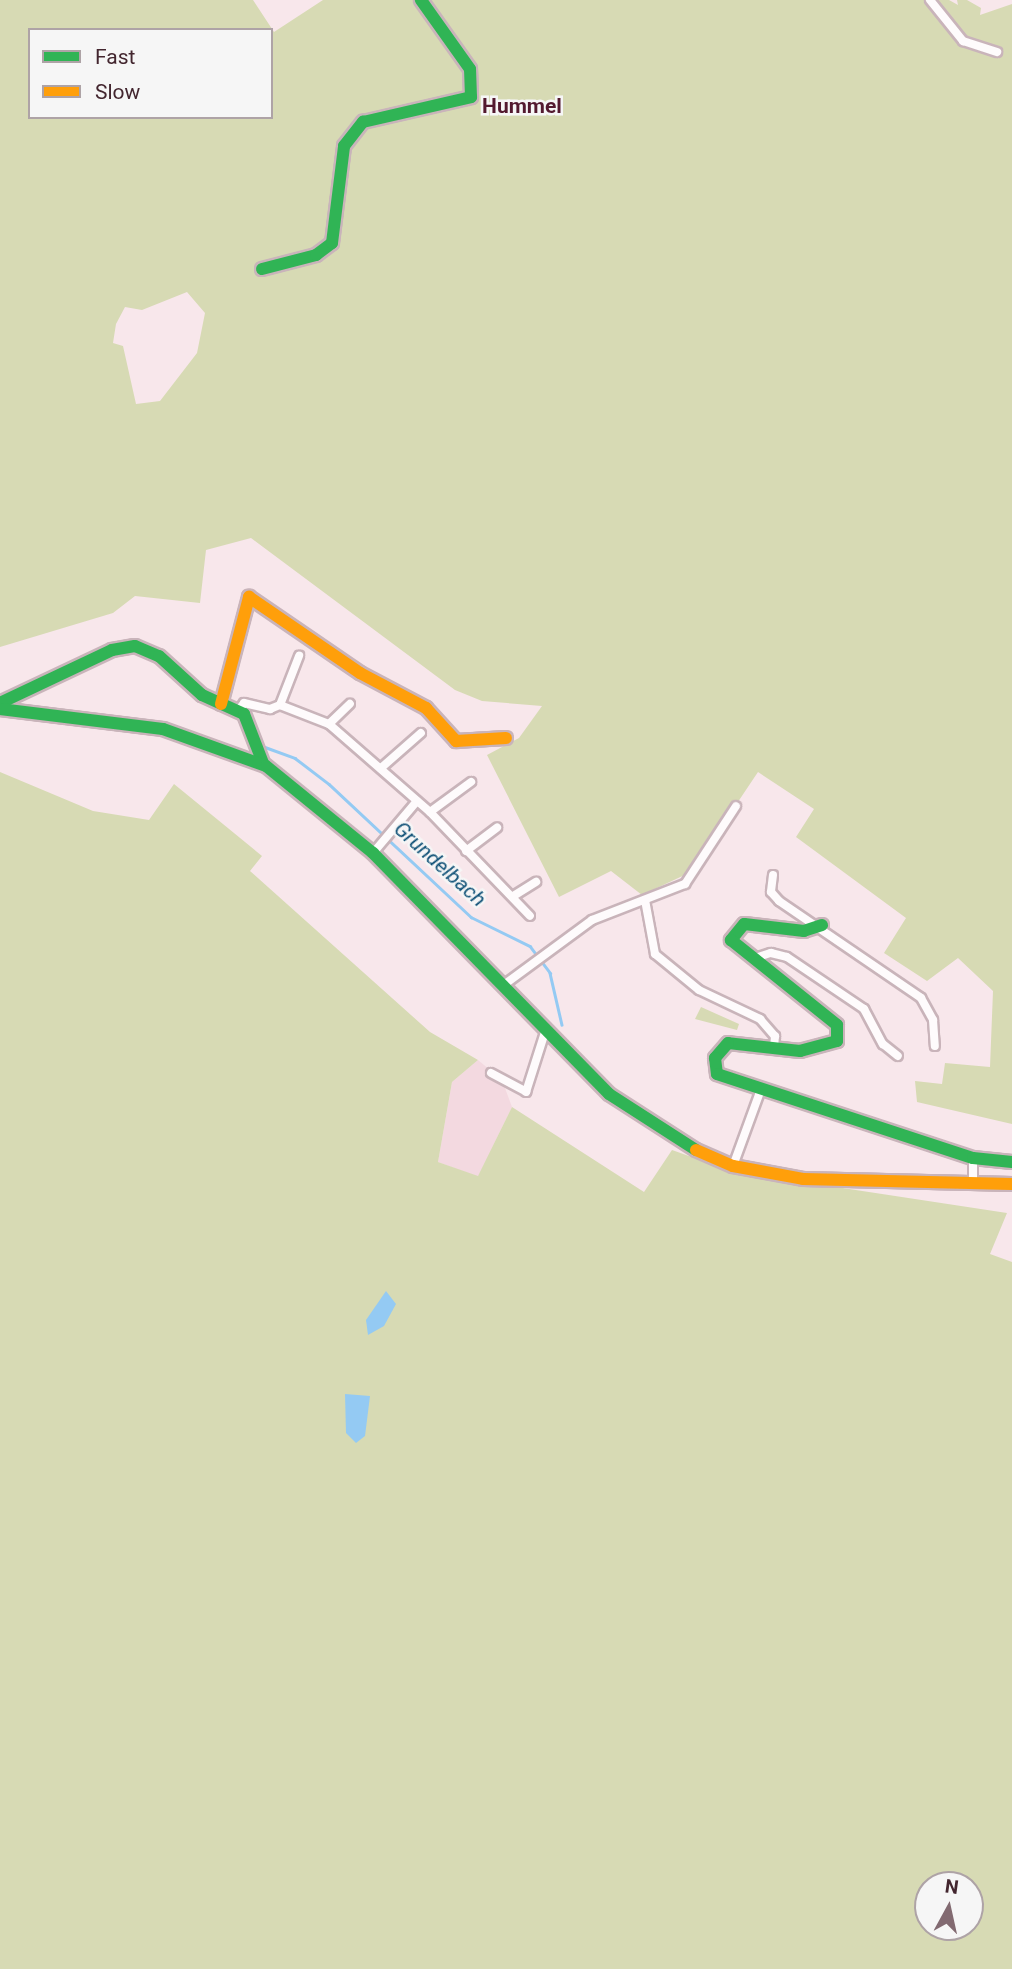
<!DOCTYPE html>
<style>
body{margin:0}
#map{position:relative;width:1012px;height:1969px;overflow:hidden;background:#f8e7eb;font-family:Roboto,sans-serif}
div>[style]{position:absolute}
.built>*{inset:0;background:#f3d9e0}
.green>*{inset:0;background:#d7dab4}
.water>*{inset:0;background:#94caf3}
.stream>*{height:2.5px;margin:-1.25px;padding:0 1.25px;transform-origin:1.25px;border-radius:1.25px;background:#94caf3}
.roads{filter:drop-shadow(2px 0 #c9b4ba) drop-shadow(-2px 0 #c9b4ba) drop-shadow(0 2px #c9b4ba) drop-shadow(0 -2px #c9b4ba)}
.street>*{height:8px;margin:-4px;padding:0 4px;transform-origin:4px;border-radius:4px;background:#fefbfc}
.fast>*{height:12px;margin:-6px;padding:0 6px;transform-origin:6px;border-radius:6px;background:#30b455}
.slow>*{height:12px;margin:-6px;padding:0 6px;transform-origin:6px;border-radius:6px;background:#ff9f0a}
span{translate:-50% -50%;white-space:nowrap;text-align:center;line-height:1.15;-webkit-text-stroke:5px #f6f6f6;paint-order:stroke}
.neighbourhood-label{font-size:21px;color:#53192f;font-weight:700}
.water-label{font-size:21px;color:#0e5076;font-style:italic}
.legend{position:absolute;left:28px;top:28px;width:245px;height:91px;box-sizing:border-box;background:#f6f6f6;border:2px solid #aea3a6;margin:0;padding:9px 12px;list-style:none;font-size:21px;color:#43262f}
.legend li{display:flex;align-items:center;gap:14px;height:35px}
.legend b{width:35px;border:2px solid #aea3a6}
.north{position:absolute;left:914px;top:1871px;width:70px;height:70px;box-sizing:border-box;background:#f6f6f6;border:2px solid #aea3a6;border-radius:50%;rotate:8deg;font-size:19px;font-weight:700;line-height:28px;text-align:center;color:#43262f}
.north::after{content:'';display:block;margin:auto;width:24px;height:32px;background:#826a71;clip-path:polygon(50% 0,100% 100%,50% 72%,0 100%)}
</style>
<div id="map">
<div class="built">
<div style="clip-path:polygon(478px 1060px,502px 1080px,512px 1107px,478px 1177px,438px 1162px,452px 1082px)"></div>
</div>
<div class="green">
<div style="clip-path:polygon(evenodd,0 0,253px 0,274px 32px,323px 0,949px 0,958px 5px,957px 0,967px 0,981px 8px,980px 15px,1012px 4px,1012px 1124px,917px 1102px,915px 1081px,942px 1084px,945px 1063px,990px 1067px,993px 991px,958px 958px,927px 981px,884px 953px,906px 918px,796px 837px,814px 809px,758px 772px,691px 872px,642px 895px,611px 871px,559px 897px,487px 755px,519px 738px,542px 706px,482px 701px,455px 690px,251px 538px,206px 550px,200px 603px,135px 596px,113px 613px,0 647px,0 0,30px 30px,271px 30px,271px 117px,30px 117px,30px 30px,0 0,187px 292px,205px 313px,197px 353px,160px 401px,136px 404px,123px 346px,113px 343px,116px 324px,125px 307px,142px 310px,187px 292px)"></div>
<div style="clip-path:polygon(evenodd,0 772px,93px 811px,149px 820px,174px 784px,262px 856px,250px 871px,430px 1032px,478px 1060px,452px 1082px,438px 1162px,478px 1176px,512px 1107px,644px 1192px,672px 1150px,731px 1171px,1007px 1213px,990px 1254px,1012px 1262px,1012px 1969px,0 1969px,0 772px,928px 1885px,970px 1885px,970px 1927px,928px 1927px,928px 1885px)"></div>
<div style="clip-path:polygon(701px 1007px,739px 1024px,737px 1030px,695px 1019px)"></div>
</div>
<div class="water">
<div style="clip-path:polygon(386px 1291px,396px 1304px,384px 1326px,368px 1335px,366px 1320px)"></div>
<div style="clip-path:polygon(345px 1394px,370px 1396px,365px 1436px,356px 1443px,346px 1433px)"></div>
</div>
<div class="stream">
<div style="left:265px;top:747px;width:32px;rotate:20deg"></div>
<div style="left:295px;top:758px;width:43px;rotate:37.4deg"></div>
<div style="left:329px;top:784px;width:195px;rotate:43.1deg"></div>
<div style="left:471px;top:917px;width:66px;rotate:26.2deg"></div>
<div style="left:530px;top:946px;width:34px;rotate:53deg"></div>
<div style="left:550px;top:973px;width:53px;rotate:77deg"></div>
</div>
<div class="roads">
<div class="street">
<div style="left:930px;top:0;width:53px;rotate:51.2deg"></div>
<div style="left:963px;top:41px;width:36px;rotate:18deg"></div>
<div style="left:280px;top:705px;width:53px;rotate:-68.8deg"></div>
<div style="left:238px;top:711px;width:10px;rotate:-53deg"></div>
<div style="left:244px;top:703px;width:27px;rotate:13deg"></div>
<div style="left:270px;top:709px;width:11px;rotate:-22deg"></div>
<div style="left:280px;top:705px;width:53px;rotate:21.2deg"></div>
<div style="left:329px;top:724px;width:134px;rotate:41.1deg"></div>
<div style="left:430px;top:812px;width:144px;rotate:46.1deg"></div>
<div style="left:329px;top:724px;width:29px;rotate:-44deg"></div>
<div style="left:381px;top:768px;width:53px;rotate:-41.2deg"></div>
<div style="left:430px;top:812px;width:51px;rotate:-36.2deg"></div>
<div style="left:466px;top:851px;width:39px;rotate:-37deg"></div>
<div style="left:373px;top:853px;width:68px;rotate:-49.8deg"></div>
<div style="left:773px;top:875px;width:17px;rotate:97deg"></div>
<div style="left:771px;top:892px;width:12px;rotate:48deg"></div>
<div style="left:779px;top:901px;width:172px;rotate:34.3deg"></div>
<div style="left:921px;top:998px;width:25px;rotate:61deg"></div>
<div style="left:933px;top:1020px;width:26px;rotate:86deg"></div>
<div style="left:515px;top:895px;width:25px;rotate:-32deg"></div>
<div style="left:645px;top:900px;width:55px;rotate:79.5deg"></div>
<div style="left:655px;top:954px;width:57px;rotate:39.3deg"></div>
<div style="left:699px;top:990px;width:68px;rotate:25.4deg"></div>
<div style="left:760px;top:1019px;width:23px;rotate:49deg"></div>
<div style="left:775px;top:1036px;width:11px;rotate:95deg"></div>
<div style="left:752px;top:959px;width:20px;rotate:-18deg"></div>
<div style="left:771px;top:953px;width:16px;rotate:14deg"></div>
<div style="left:787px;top:957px;width:93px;rotate:34deg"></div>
<div style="left:864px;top:1009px;width:40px;rotate:62deg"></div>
<div style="left:883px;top:1044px;width:19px;rotate:39deg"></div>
<div style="left:505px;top:984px;width:108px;rotate:-36.3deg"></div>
<div style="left:592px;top:920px;width:100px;rotate:-21.2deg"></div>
<div style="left:685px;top:884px;width:93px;rotate:-56.8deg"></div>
<div style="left:491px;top:1073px;width:40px;rotate:28deg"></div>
<div style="left:526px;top:1092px;width:66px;rotate:-72.4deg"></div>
<div style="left:973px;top:1158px;width:25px;rotate:90deg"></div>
<div style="left:733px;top:1166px;width:79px;rotate:-70deg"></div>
</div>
<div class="fast">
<div style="left:262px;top:269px;width:56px;rotate:-14.5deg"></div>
<div style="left:316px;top:255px;width:20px;rotate:-37deg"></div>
<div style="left:332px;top:243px;width:98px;rotate:-82.9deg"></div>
<div style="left:344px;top:146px;width:31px;rotate:-52deg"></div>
<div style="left:363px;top:122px;width:111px;rotate:-13deg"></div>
<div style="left:471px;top:97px;width:28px;rotate:-92deg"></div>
<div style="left:470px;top:69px;width:85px;rotate:-125.4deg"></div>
<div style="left:0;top:703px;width:124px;rotate:-25.3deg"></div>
<div style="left:112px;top:650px;width:23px;rotate:-10deg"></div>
<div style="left:135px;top:646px;width:26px;rotate:23deg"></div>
<div style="left:159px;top:656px;width:58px;rotate:42.2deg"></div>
<div style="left:202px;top:695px;width:46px;rotate:24.3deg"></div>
<div style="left:244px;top:714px;width:53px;rotate:68.8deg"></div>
<div style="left:0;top:709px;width:164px;rotate:7deg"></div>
<div style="left:163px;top:729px;width:109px;rotate:19.8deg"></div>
<div style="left:266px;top:766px;width:138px;rotate:39.1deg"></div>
<div style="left:373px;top:853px;width:337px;rotate:45.6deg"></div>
<div style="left:609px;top:1094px;width:103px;rotate:32.8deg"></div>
<div style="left:822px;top:925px;width:19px;rotate:162deg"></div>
<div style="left:804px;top:931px;width:60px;rotate:-173.3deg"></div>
<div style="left:744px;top:924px;width:21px;rotate:129deg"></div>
<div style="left:731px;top:940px;width:136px;rotate:38.7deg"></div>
<div style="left:837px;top:1025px;width:16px;rotate:90deg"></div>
<div style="left:837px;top:1041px;width:38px;rotate:165deg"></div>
<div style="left:800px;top:1051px;width:72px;rotate:-173.7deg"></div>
<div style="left:728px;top:1043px;width:20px;rotate:131deg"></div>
<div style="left:715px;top:1058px;width:16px;rotate:83deg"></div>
<div style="left:717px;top:1074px;width:269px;rotate:18.2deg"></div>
<div style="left:973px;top:1158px;width:39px;rotate:6deg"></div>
</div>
<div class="slow">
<div style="left:221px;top:704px;width:111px;rotate:-75.3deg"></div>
<div style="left:249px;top:597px;width:135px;rotate:34.4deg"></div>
<div style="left:360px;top:673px;width:75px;rotate:27.9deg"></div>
<div style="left:426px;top:708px;width:45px;rotate:47.7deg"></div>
<div style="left:456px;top:741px;width:50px;rotate:-3.4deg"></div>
<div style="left:696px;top:1150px;width:40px;rotate:23.4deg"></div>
<div style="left:733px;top:1166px;width:71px;rotate:10.5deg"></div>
<div style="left:803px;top:1179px;width:209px;rotate:1.4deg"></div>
</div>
</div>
<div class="neighbourhood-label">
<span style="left:522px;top:106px">Hummel</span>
</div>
<div class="water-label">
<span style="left:440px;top:864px;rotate:42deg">Grundelbach</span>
</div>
<ul class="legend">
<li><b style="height:9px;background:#30b455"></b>Fast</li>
<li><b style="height:9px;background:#ff9f0a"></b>Slow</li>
</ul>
<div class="north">N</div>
</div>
